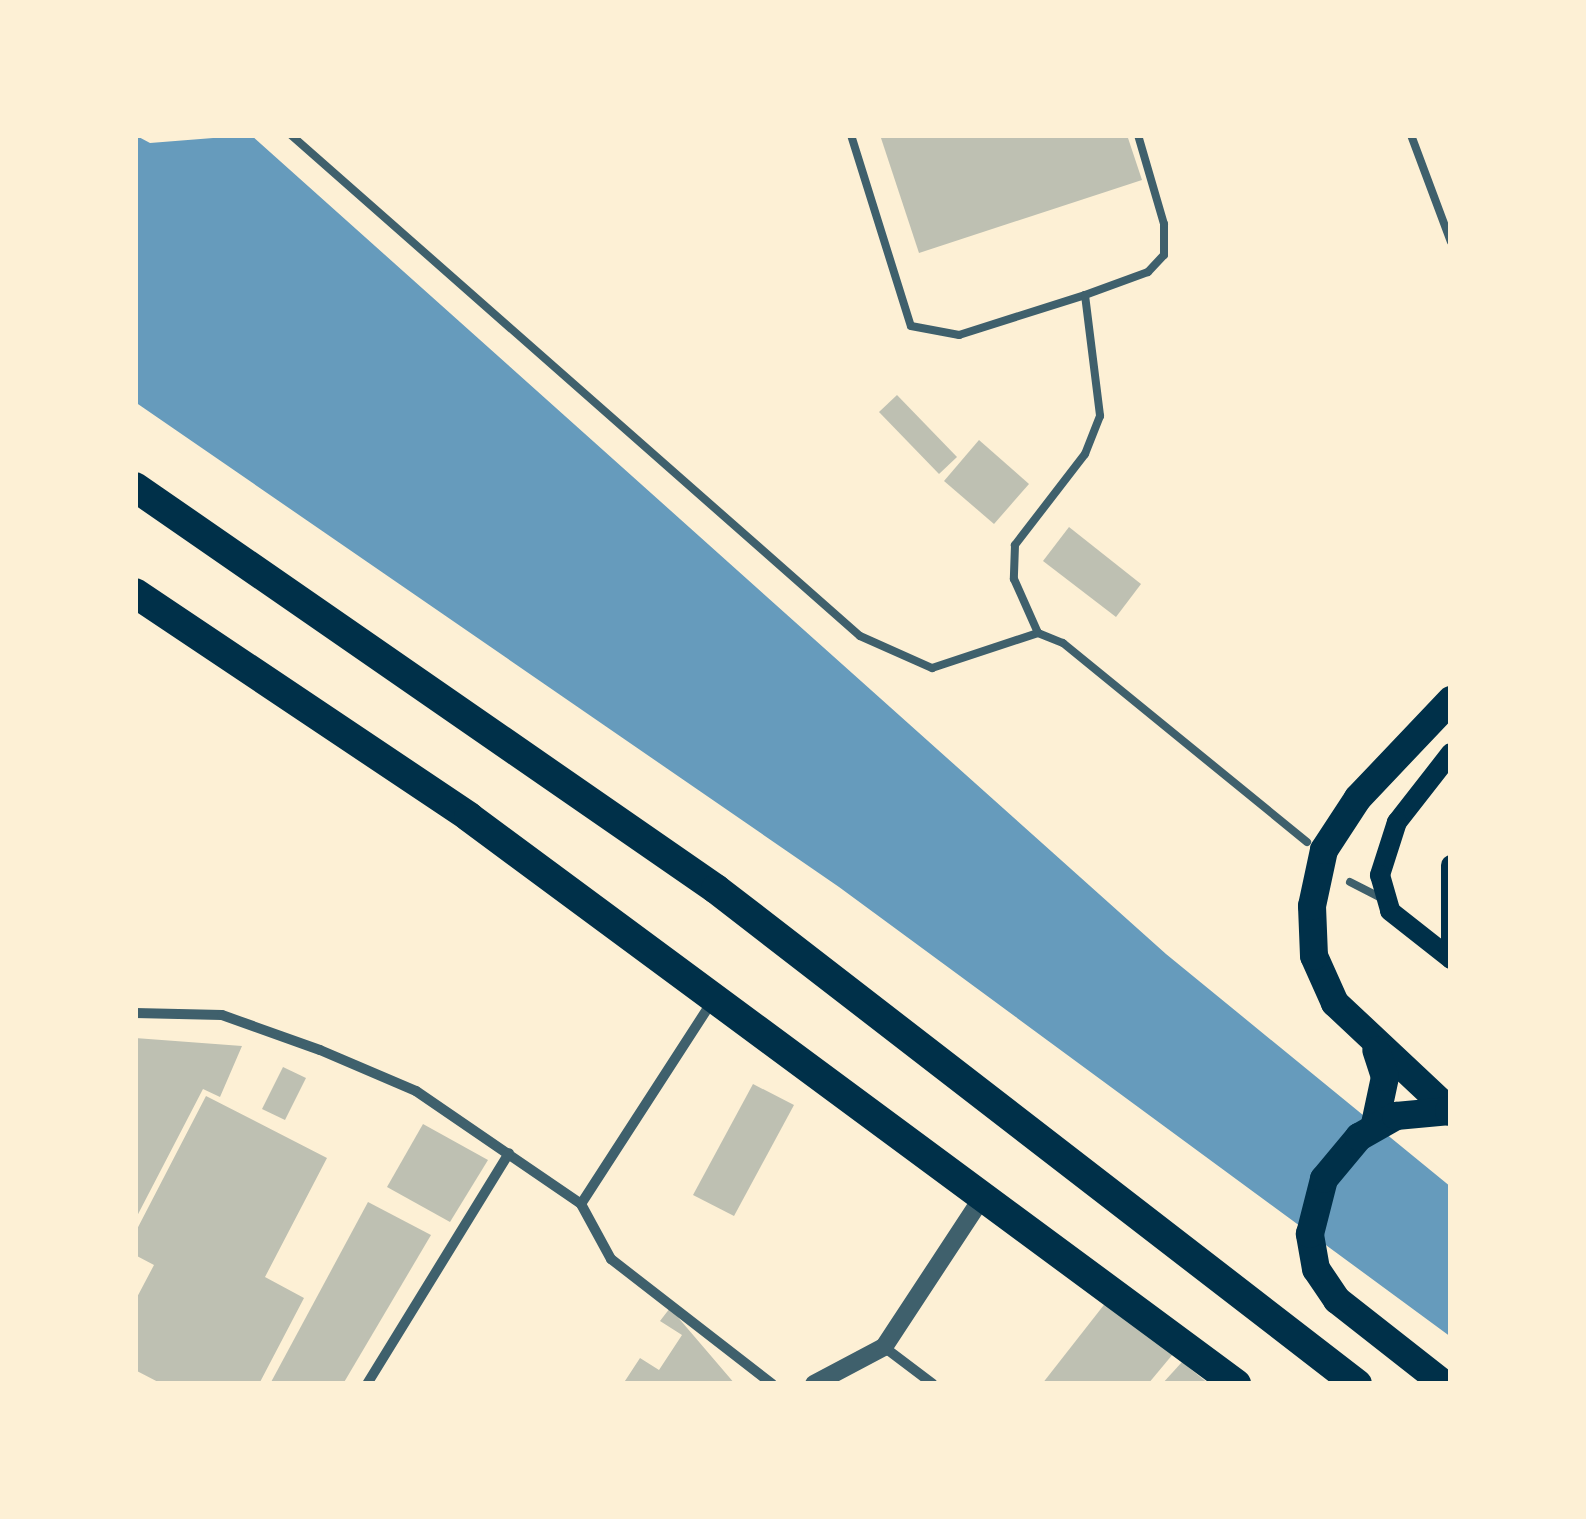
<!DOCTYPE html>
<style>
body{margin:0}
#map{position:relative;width:1586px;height:1519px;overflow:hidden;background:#fdf0d5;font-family:Manrope,sans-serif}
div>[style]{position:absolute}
.water>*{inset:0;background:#669bbc}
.building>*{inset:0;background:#bec0b2}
.service>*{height:8px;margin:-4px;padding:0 4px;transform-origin:4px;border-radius:4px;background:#3f606c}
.minor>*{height:10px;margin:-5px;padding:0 5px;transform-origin:5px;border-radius:5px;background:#3f606c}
.tertiary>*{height:18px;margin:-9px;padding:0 9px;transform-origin:9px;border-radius:9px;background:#3f606c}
.secondary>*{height:20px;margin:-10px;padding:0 10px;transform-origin:10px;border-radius:10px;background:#003049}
.trunk>*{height:28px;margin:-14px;padding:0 14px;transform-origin:14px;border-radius:14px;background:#003049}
.motorway>*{height:30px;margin:-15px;padding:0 15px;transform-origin:15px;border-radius:15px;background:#003049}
span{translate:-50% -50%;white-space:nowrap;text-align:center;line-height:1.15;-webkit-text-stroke:9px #fdf0d5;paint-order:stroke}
.frame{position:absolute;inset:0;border:138px solid #fdf0d5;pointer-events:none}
</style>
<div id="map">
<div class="water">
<div style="clip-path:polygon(135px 135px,150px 143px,251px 135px,1166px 954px,1451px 1187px,1451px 1337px,839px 887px,135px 402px)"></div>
</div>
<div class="building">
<div style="clip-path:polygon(880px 135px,1127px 135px,1142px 180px,919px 253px)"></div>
<div style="clip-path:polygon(897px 395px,957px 457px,939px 474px,879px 412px)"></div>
<div style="clip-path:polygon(979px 440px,1029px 484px,994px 524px,944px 481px)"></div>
<div style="clip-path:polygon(1069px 527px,1141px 584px,1116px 617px,1043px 561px)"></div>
<div style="clip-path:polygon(135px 1038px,242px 1046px,220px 1097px,203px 1089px,135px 1220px)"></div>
<div style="clip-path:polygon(283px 1067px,306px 1078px,285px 1120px,262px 1109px)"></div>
<div style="clip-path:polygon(753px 1084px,794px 1105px,734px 1216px,693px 1195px)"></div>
<div style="clip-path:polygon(206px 1096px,327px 1158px,265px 1277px,304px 1298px,259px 1384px,162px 1384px,135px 1370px,135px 1301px,154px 1265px,135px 1255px,135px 1233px)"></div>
<div style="clip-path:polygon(423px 1124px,488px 1160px,450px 1222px,387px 1187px)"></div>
<div style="clip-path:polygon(368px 1202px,431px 1235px,343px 1384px,270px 1384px)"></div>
<div style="clip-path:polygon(1107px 1301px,1173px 1354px,1148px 1384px,1042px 1384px)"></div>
<div style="clip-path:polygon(670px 1308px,735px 1384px,623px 1384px,640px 1358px,659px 1370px,682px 1335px,660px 1321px)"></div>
<div style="clip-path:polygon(1182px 1362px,1209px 1384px,1162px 1384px)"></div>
</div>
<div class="service">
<div style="left:291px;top:135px;width:758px;rotate:41.36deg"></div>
<div style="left:860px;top:636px;width:79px;rotate:24deg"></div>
<div style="left:932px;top:668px;width:112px;rotate:-18.3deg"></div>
<div style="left:1038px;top:633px;width:27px;rotate:22deg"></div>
<div style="left:1063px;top:643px;width:315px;rotate:39.2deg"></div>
<div style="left:851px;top:135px;width:200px;rotate:72.6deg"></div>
<div style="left:911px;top:326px;width:49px;rotate:10.6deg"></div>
<div style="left:959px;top:335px;width:132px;rotate:-17.6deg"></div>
<div style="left:1085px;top:295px;width:122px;rotate:82.9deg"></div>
<div style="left:1100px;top:416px;width:41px;rotate:111.5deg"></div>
<div style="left:1085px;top:454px;width:115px;rotate:127.6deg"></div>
<div style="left:1015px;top:545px;width:34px;rotate:92deg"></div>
<div style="left:1014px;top:579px;width:59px;rotate:66deg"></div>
<div style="left:1411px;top:135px;width:114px;rotate:69.5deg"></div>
<div style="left:1085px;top:295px;width:67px;rotate:-20.1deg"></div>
<div style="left:1148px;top:272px;width:23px;rotate:-47deg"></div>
<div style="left:1164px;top:255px;width:31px;rotate:-90deg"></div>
<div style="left:1164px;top:224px;width:93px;rotate:-106.3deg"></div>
<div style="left:1350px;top:882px;width:36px;rotate:27deg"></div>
</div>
<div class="minor">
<div style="left:713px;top:1000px;width:243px;rotate:122.9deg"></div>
<div style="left:581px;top:1204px;width:63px;rotate:61.4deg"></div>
<div style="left:611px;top:1259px;width:204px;rotate:37.8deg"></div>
<div style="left:135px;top:1013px;width:87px;rotate:1.3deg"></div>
<div style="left:222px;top:1015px;width:104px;rotate:19.7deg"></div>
<div style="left:320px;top:1050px;width:104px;rotate:23.1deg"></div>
<div style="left:416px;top:1091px;width:200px;rotate:34.4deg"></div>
<div style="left:884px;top:1347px;width:61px;rotate:37.1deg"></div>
<div style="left:367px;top:1384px;width:271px;rotate:-58.4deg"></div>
</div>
<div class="tertiary">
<div style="left:814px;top:1384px;width:79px;rotate:-27.9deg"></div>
<div style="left:884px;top:1347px;width:184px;rotate:-56.7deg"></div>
</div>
<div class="secondary">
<div style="left:1451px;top:753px;width:88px;rotate:128deg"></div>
<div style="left:1397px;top:822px;width:56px;rotate:107.8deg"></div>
<div style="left:1380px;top:875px;width:37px;rotate:74deg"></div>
<div style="left:1390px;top:911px;width:78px;rotate:38.2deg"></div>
<div style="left:1451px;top:959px;width:94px;rotate:-90deg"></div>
</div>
<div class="trunk">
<div style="left:1450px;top:1111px;width:158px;rotate:-136.8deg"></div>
<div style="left:1335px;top:1003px;width:51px;rotate:-114.1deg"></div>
<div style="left:1314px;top:956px;width:50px;rotate:-92.3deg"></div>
<div style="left:1312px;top:906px;width:57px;rotate:-77.9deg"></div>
<div style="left:1324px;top:850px;width:62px;rotate:-56.8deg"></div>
<div style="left:1358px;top:798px;width:135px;rotate:-46.5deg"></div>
<div style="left:1375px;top:1124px;width:48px;rotate:-78deg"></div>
<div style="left:1385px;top:1077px;width:28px;rotate:-108deg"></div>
<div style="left:1444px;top:1384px;width:136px;rotate:-141.9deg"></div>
<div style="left:1337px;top:1300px;width:37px;rotate:-124deg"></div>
<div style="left:1316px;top:1269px;width:36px;rotate:-100deg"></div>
<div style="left:1310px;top:1234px;width:57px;rotate:-75.7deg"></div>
<div style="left:1324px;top:1179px;width:55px;rotate:-50.2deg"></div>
<div style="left:1359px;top:1137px;width:43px;rotate:-29.6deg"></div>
<div style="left:1396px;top:1116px;width:54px;rotate:-5.3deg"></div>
</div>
<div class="motorway">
<div style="left:135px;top:487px;width:707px;rotate:34.68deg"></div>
<div style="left:716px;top:889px;width:810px;rotate:37.68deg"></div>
<div style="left:135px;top:593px;width:402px;rotate:33.8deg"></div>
<div style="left:469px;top:817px;width:954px;rotate:36.47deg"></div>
<div style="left:1450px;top:1111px;width:1px"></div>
</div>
<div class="frame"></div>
</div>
